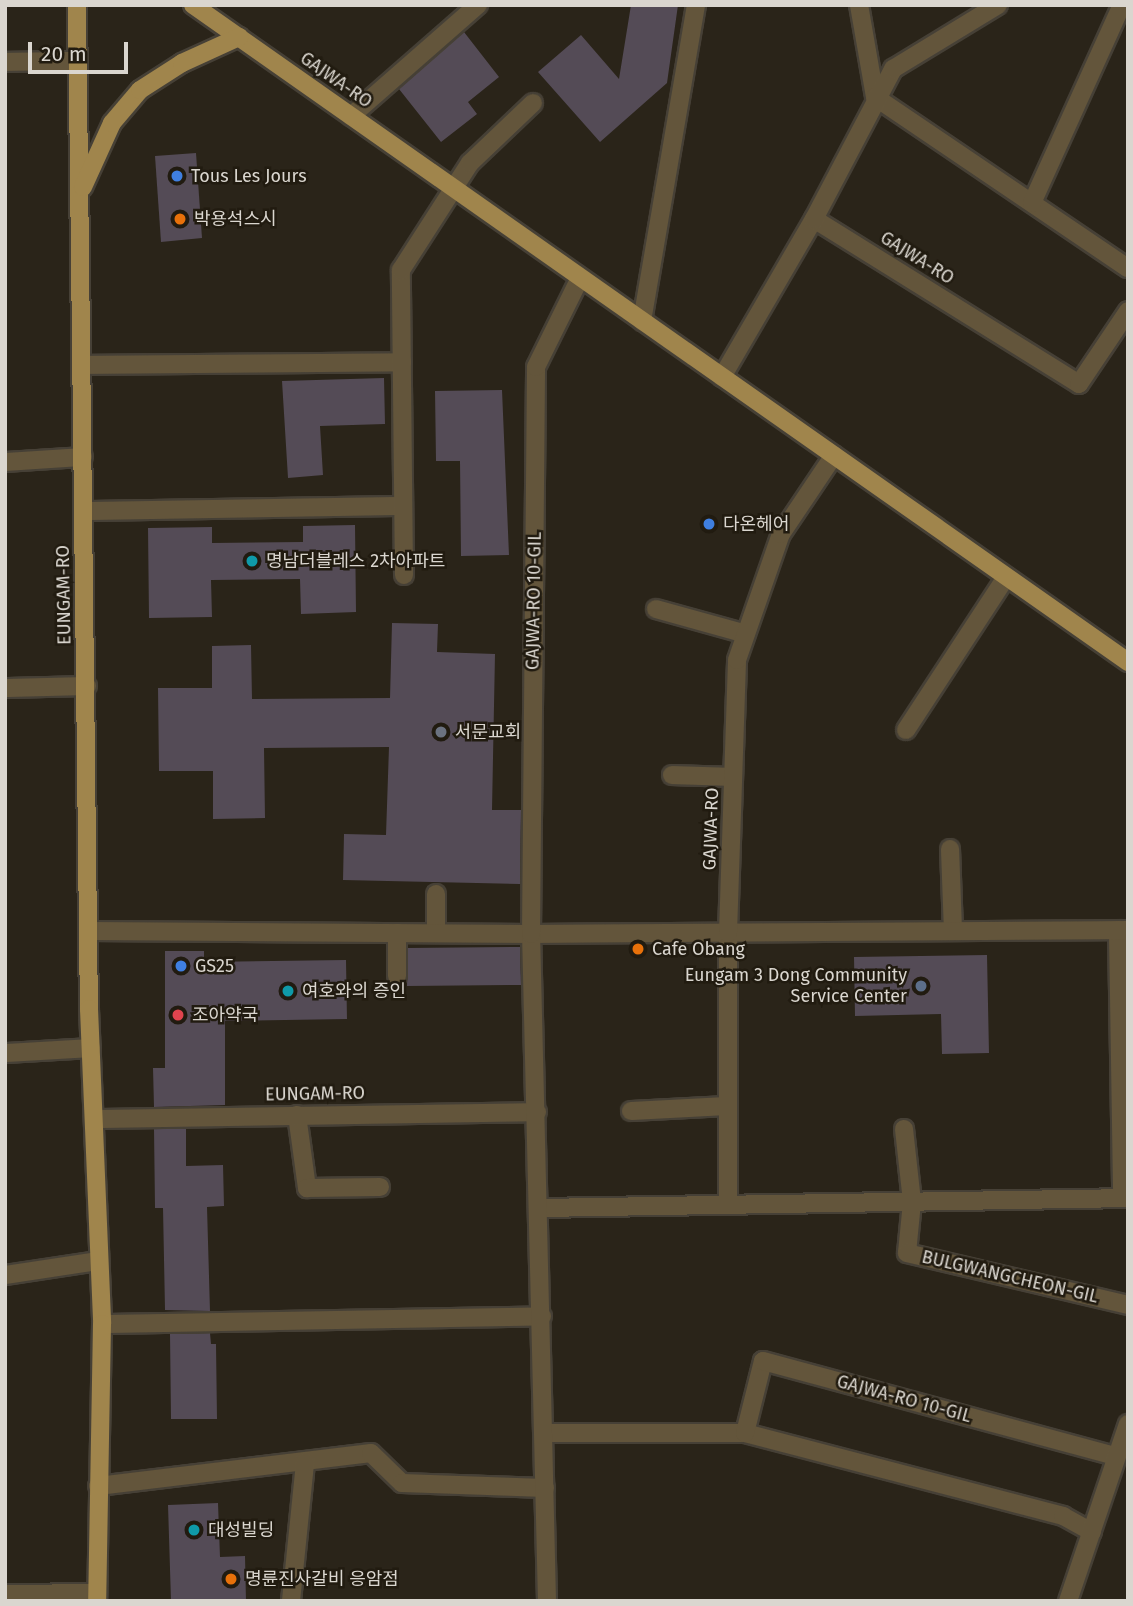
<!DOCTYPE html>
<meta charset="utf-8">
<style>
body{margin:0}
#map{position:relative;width:1133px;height:1606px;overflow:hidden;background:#2a2419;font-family:"Fira Sans","Noto Sans KR",sans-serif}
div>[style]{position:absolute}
.building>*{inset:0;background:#544b56}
.roads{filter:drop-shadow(2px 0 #464036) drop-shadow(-2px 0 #464036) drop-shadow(0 2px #464036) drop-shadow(0 -2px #464036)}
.minor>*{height:18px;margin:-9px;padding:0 9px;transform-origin:9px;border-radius:9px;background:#63553b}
.major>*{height:18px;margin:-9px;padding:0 9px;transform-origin:9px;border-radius:9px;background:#a0854c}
.dots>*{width:19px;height:19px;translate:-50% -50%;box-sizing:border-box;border:4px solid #211b10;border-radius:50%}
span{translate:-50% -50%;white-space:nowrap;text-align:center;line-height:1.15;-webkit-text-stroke:5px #211b10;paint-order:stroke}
.street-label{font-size:18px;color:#dad6cf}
.poi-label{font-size:18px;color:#dad6cf}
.left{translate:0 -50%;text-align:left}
.right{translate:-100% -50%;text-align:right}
.frame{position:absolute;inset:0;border:7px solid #dad6cf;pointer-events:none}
.scale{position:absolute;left:28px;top:42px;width:100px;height:32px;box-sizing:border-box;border:4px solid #dad6cf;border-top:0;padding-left:9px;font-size:21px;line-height:24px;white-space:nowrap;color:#dad6cf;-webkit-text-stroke:5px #211b10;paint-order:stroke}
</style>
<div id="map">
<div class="building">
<div style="clip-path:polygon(631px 5px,678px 5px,667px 83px,600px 142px,538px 72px,581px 35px,619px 79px)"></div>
<div style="clip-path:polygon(464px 32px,499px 77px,468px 102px,477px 114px,441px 142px,399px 89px)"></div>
<div style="clip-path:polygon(196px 153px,202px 238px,161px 242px,155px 156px)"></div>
<div style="clip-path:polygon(384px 378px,385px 424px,320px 426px,323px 475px,288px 478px,282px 381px)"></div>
<div style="clip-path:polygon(502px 390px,509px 555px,461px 556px,460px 461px,436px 461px,435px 391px)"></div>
<div style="clip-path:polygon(355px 525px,356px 612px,301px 614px,300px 579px,211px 580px,212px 617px,149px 618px,148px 528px,212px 527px,212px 543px,303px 542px,303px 526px)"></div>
<div style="clip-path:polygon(392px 623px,438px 624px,437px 652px,495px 654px,492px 810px,521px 810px,520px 884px,343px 880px,344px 834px,386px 835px,389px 747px,264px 748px,265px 818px,213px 819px,213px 771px,159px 771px,158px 688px,212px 688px,212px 646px,251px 645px,252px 699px,390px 698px)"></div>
<div style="clip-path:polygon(520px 947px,521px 985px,407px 986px,408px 948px)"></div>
<div style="clip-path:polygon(165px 951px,204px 951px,204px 962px,346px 960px,347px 1019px,225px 1021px,225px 1105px,154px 1107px,153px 1068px,165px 1068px)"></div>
<div style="clip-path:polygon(987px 955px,989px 1053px,942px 1054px,941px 1014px,855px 1016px,854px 957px)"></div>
<div style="clip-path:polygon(154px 1129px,186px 1129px,186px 1166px,223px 1165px,224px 1206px,207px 1207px,210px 1311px,165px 1310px,163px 1208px,155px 1208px)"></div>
<div style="clip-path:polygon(210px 1333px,211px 1344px,216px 1344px,217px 1419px,171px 1419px,170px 1334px)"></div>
<div style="clip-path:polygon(218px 1503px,220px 1557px,245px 1556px,246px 1601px,171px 1601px,168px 1505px)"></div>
</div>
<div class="roads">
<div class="minor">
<div style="left:859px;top:5px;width:93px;rotate:80.1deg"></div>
<div style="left:5px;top:62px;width:72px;rotate:-0.8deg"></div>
<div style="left:875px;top:97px;width:305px;rotate:34.1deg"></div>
<div style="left:351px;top:116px;width:169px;rotate:-41.2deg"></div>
<div style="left:1032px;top:203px;width:217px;rotate:-65.6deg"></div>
<div style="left:814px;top:219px;width:312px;rotate:31.9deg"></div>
<div style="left:1079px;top:384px;width:88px;rotate:-56.1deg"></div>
<div style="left:642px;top:321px;width:321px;rotate:-80.3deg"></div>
<div style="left:82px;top:365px;width:320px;rotate:-0.5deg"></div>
<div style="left:722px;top:377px;width:183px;rotate:-59.8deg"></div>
<div style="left:814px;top:219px;width:170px;rotate:-62.2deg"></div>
<div style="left:893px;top:69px;width:123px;rotate:-31.4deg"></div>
<div style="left:5px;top:462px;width:78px;rotate:-3.7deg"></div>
<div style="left:84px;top:511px;width:319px;rotate:-0.9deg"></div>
<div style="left:404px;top:575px;width:305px;rotate:-90.6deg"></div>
<div style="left:401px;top:270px;width:127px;rotate:-57.2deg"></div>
<div style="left:470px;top:163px;width:87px;rotate:-43.6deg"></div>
<div style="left:656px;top:609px;width:93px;rotate:15.5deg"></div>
<div style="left:5px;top:688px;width:82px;rotate:-1.4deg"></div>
<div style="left:906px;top:730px;width:183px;rotate:-56.8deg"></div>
<div style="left:672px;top:775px;width:61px;rotate:1.9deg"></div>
<div style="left:950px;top:849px;width:82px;rotate:87.9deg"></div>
<div style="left:436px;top:894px;width:39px;rotate:90deg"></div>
<div style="left:1118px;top:930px;width:268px;rotate:89.1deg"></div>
<div style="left:89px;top:931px;width:442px;rotate:0.4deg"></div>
<div style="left:531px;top:934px;width:597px;rotate:-0.38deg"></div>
<div style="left:397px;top:933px;width:43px;rotate:90deg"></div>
<div style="left:5px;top:1053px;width:86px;rotate:-3.3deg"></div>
<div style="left:631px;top:1111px;width:96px;rotate:-3deg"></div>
<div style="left:297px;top:1115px;width:74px;rotate:82.2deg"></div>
<div style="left:307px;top:1188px;width:73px;rotate:-0.8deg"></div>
<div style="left:94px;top:1119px;width:443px;rotate:-0.9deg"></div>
<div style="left:904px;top:1129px;width:73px;rotate:83.7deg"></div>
<div style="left:912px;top:1202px;width:51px;rotate:95.6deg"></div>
<div style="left:907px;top:1253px;width:227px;rotate:13.2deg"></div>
<div style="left:728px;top:1205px;width:272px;rotate:-90deg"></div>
<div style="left:728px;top:933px;width:273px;rotate:-88.1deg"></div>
<div style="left:737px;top:660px;width:133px;rotate:-70.8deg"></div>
<div style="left:781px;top:534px;width:95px;rotate:-56.1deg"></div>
<div style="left:540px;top:1208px;width:588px;rotate:-0.97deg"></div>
<div style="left:5px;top:1275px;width:94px;rotate:-8.6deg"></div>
<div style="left:102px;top:1324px;width:440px;rotate:-1deg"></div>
<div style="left:544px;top:1433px;width:201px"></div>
<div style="left:745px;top:1433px;width:329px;rotate:14.6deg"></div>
<div style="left:1063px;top:1516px;width:33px;rotate:29deg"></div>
<div style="left:745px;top:1433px;width:74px;rotate:-76deg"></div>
<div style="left:763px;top:1361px;width:366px;rotate:15.1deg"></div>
<div style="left:98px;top:1486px;width:275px;rotate:-6.9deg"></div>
<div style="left:371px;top:1453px;width:43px;rotate:44.1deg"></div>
<div style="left:402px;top:1483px;width:143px;rotate:2deg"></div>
<div style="left:5px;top:1594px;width:92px;rotate:-0.6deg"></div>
<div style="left:291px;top:1601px;width:140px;rotate:-84.2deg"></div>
<div style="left:547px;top:1601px;width:667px;rotate:-91.37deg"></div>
<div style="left:531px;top:934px;width:567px;rotate:-89.49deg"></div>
<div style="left:536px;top:367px;width:99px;rotate:-63.7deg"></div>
<div style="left:1068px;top:1601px;width:187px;rotate:-71.3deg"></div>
</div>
<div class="major">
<div style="left:77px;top:5px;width:1004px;rotate:89.32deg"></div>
<div style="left:89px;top:1009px;width:315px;rotate:87.6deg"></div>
<div style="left:102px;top:1324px;width:277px;rotate:91deg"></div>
<div style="left:193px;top:5px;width:1143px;rotate:35.09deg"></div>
<div style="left:83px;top:187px;width:70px;rotate:-65.6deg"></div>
<div style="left:112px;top:123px;width:43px;rotate:-49.7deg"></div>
<div style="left:140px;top:90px;width:50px;rotate:-32.7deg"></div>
<div style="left:182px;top:63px;width:63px;rotate:-24.5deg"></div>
</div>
</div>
<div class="dots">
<div style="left:177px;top:176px;background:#3f7fe0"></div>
<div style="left:180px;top:219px;background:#e8710a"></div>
<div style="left:709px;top:524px;background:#3f7fe0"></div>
<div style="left:252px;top:561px;background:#0f9aa8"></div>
<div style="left:441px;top:732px;background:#6b7280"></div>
<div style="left:638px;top:949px;background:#e8710a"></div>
<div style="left:181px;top:966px;background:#3f7fe0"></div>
<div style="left:921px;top:986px;background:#5c6f8a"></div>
<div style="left:288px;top:991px;background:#0f9aa8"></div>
<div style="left:178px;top:1015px;background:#e0444e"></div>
<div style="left:194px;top:1530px;background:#0f9aa8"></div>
<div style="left:231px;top:1579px;background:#e8710a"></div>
</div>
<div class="street-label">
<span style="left:336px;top:80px;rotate:35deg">GAJWA-RO</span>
<span style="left:917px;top:258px;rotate:32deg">GAJWA-RO</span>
<span style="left:64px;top:595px;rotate:-91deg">EUNGAM-RO</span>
<span style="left:534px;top:601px;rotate:-89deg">GAJWA-RO 10-GIL</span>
<span style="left:711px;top:829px;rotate:-88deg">GAJWA-RO</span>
<span style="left:315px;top:1094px;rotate:-1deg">EUNGAM-RO</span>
<span style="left:1010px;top:1277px;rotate:13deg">BULGWANGCHEON-GIL</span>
<span style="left:904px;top:1399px;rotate:15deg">GAJWA-RO 10-GIL</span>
</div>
<div class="poi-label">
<span class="left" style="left:191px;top:176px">Tous Les Jours</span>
<span class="left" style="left:194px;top:219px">박용석스시</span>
<span class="left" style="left:723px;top:524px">다온헤어</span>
<span class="left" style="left:266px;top:561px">명남더블레스 2차아파트</span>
<span class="left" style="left:455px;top:732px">서문교회</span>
<span class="left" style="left:652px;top:949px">Cafe Obang</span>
<span class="left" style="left:195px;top:966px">GS25</span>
<span class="right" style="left:907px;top:986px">Eungam 3 Dong Community<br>Service Center</span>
<span class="left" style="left:302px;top:991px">여호와의 증인</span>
<span class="left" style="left:192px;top:1015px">조아약국</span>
<span class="left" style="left:208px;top:1530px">대성빌딩</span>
<span class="left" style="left:245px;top:1579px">명륜진사갈비 응암점</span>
</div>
<div class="frame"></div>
<div class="scale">20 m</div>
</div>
